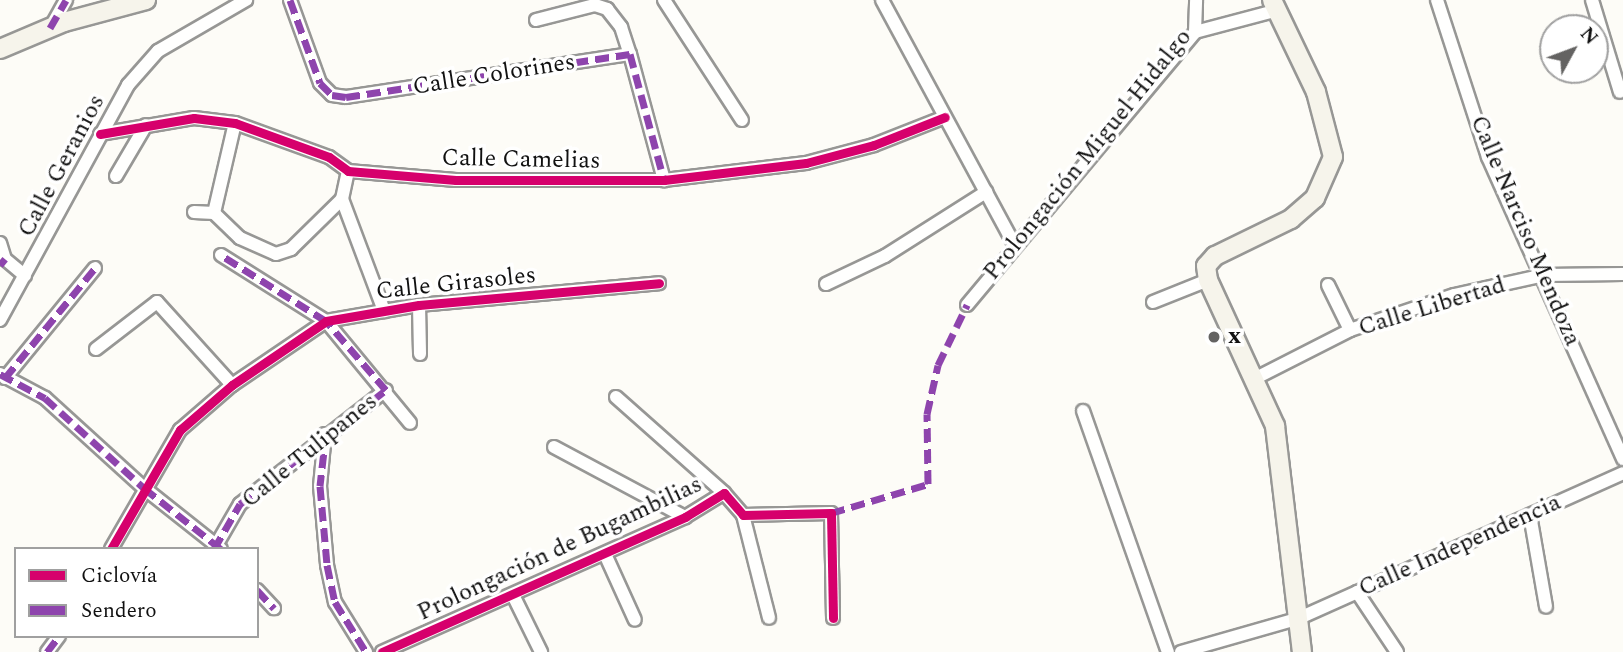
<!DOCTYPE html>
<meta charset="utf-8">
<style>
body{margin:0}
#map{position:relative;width:1623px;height:652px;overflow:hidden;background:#fdfcf7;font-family:Spectral,serif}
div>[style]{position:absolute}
.roads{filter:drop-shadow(2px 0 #979795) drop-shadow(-2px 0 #979795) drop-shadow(0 2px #979795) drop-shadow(0 -2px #979795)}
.minor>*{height:12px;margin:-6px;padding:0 6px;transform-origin:6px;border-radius:6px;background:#fffffe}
.secondary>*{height:18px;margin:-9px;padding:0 9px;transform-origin:9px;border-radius:9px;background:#f6f4eb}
.quiet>*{height:7px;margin-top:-3.5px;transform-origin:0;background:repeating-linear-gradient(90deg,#8e44ad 0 14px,transparent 0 21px)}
.cycleway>*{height:9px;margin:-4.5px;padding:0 4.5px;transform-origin:4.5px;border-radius:4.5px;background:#d6006c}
.dots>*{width:19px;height:19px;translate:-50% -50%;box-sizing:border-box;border:4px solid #fff;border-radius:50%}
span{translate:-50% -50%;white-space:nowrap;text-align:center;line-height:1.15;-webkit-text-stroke:7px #fff;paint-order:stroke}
.street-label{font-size:24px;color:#111}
.poi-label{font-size:24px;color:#111;font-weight:700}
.left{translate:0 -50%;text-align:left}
.legend{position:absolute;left:14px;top:547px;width:245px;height:91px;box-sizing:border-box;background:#fff;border:2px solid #a0a0a0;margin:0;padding:9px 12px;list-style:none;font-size:21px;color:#111}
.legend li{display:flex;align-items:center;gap:14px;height:35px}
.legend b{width:35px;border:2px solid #a0a0a0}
.north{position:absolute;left:1539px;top:14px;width:70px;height:70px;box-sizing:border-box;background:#fff;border:2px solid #a0a0a0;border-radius:50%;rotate:49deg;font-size:19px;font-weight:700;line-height:28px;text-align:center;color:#111}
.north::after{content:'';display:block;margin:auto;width:24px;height:32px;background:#646362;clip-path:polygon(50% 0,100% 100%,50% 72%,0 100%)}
</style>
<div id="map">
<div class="roads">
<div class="minor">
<div style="left:290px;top:0;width:88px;rotate:70.1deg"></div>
<div style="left:320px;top:83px;width:17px;rotate:45deg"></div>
<div style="left:332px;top:95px;width:14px;rotate:8deg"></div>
<div style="left:346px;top:97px;width:287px;rotate:-8.6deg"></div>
<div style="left:630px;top:54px;width:131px;rotate:74.9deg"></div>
<div style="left:664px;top:0;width:143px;rotate:57deg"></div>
<div style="left:882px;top:0;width:277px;rotate:61.6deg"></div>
<div style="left:1437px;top:0;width:165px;rotate:72deg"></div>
<div style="left:1488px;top:157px;width:331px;rotate:65.9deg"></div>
<div style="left:1592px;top:0;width:96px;rotate:73.1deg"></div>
<div style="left:536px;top:20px;width:61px;rotate:-14.3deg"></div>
<div style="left:595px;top:5px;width:13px;rotate:18deg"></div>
<div style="left:607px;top:9px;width:23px;rotate:52deg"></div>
<div style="left:621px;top:27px;width:28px;rotate:72deg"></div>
<div style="left:51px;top:27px;width:31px;rotate:-61deg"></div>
<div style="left:1195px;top:32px;width:86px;rotate:-14.8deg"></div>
<div style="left:100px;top:134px;width:95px;rotate:-9.7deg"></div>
<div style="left:194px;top:118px;width:41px;rotate:7deg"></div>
<div style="left:235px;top:123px;width:100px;rotate:19.9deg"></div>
<div style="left:329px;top:157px;width:24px;rotate:36deg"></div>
<div style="left:348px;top:171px;width:108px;rotate:4.8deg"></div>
<div style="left:456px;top:180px;width:208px"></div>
<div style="left:664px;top:180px;width:143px;rotate:-6.8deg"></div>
<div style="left:806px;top:163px;width:70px;rotate:-14.8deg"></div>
<div style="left:874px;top:145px;width:76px;rotate:-21.5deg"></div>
<div style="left:116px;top:176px;width:59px;rotate:-59.5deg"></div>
<div style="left:342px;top:199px;width:120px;rotate:69.4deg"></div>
<div style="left:194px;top:212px;width:20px;rotate:3deg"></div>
<div style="left:214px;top:213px;width:36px;rotate:44deg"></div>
<div style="left:240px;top:238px;width:39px;rotate:24deg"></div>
<div style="left:276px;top:254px;width:16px;rotate:-18deg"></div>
<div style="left:291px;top:249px;width:71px;rotate:-44.4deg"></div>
<div style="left:342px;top:199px;width:29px;rotate:-78deg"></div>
<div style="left:214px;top:213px;width:92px;rotate:-76.9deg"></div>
<div style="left:0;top:243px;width:17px;rotate:73deg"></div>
<div style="left:5px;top:259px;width:26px;rotate:40deg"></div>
<div style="left:221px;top:255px;width:124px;rotate:32.2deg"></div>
<div style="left:326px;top:321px;width:132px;rotate:50.5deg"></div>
<div style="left:826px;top:284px;width:65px;rotate:-25.4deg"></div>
<div style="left:885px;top:256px;width:120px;rotate:-32.4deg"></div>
<div style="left:1328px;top:285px;width:50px;rotate:63.9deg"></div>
<div style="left:1153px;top:302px;width:59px;rotate:-21.8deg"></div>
<div style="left:419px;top:305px;width:49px;rotate:88.8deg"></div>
<div style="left:967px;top:305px;width:356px;rotate:-50.1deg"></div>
<div style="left:1195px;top:32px;width:32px;rotate:-88deg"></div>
<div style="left:0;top:320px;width:268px;rotate:-61.4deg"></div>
<div style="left:128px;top:85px;width:45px;rotate:-48.6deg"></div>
<div style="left:158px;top:51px;width:102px;rotate:-30.1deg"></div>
<div style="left:96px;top:349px;width:77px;rotate:-37.6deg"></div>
<div style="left:157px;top:302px;width:112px;rotate:47.9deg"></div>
<div style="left:0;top:374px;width:51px;rotate:28.1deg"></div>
<div style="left:45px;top:398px;width:134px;rotate:42.3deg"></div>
<div style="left:144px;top:488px;width:98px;rotate:38.4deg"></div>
<div style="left:5px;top:378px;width:142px;rotate:-50.7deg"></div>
<div style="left:1252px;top:380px;width:110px;rotate:-27deg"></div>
<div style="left:1350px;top:330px;width:110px;rotate:-18.6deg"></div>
<div style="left:1454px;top:295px;width:92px;rotate:-12.5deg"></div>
<div style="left:1544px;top:275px;width:79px;rotate:-0.7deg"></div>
<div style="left:616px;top:397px;width:144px;rotate:41.6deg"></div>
<div style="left:1083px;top:411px;width:256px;rotate:70.6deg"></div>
<div style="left:325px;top:434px;width:52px;rotate:95.5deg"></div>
<div style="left:320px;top:486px;width:79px;rotate:84.9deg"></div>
<div style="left:327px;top:565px;width:38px;rotate:78deg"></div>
<div style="left:335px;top:602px;width:59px;rotate:58.2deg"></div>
<div style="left:554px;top:447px;width:149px;rotate:28.1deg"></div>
<div style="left:743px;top:515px;width:106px;rotate:75.8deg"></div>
<div style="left:1530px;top:515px;width:93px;rotate:80.1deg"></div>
<div style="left:111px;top:549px;width:138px;rotate:-59.9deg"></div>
<div style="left:180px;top:430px;width:69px;rotate:-40.9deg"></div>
<div style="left:232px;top:385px;width:114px;rotate:-34.2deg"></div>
<div style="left:326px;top:321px;width:94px;rotate:-9.8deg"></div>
<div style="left:419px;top:305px;width:241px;rotate:-5.2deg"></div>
<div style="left:214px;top:549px;width:52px;rotate:-60deg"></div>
<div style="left:240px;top:504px;width:185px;rotate:-38deg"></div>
<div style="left:605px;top:554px;width:72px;rotate:65.6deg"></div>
<div style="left:257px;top:590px;width:25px;rotate:47deg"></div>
<div style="left:1357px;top:592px;width:72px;rotate:56.3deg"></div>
<div style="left:513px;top:595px;width:64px;rotate:63.8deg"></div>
<div style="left:47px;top:652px;width:20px;rotate:-53deg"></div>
<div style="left:382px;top:652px;width:332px;rotate:-24deg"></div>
<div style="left:685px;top:517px;width:46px;rotate:-31.6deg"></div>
<div style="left:724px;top:493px;width:29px;rotate:49deg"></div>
<div style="left:743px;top:515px;width:88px;rotate:-1.3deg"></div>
<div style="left:831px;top:513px;width:105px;rotate:88.9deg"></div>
<div style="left:1181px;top:652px;width:121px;rotate:-15.9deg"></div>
<div style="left:1297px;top:619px;width:357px;rotate:-24.1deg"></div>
</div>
<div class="secondary">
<div style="left:1272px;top:0;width:102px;rotate:64.4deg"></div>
<div style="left:1316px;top:92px;width:67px;rotate:75.3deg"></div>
<div style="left:1333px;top:157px;width:45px;rotate:113.7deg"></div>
<div style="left:1315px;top:198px;width:32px;rotate:139deg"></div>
<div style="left:1291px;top:219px;width:85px;rotate:154deg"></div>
<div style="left:1215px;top:256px;width:13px;rotate:132deg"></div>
<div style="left:1206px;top:266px;width:14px;rotate:82deg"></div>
<div style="left:1208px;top:280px;width:161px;rotate:65.3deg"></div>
<div style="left:1275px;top:426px;width:228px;rotate:83.2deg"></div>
<div style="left:0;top:49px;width:69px;rotate:-22.9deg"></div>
<div style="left:64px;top:22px;width:85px;rotate:-15deg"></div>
</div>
</div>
<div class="quiet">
<div style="left:290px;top:0;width:88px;rotate:70.1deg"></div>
<div style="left:320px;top:83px;width:17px;rotate:45deg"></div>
<div style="left:332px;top:95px;width:14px;rotate:8deg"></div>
<div style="left:346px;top:97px;width:287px;rotate:-8.6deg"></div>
<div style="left:630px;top:54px;width:131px;rotate:74.9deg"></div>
<div style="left:50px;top:28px;width:32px;rotate:-60deg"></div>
<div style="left:0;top:265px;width:8px;rotate:-50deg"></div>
<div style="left:0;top:374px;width:51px;rotate:28.1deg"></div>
<div style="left:45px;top:398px;width:134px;rotate:42.3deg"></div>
<div style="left:144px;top:488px;width:98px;rotate:38.4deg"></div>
<div style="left:5px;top:378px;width:142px;rotate:-50.7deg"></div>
<div style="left:326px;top:433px;width:53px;rotate:96.5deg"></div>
<div style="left:320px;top:486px;width:79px;rotate:84.9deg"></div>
<div style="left:327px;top:565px;width:38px;rotate:78deg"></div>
<div style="left:335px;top:602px;width:59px;rotate:58.2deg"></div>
<div style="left:831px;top:513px;width:101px;rotate:-16.6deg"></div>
<div style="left:928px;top:484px;width:70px;rotate:-90.8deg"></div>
<div style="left:927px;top:414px;width:50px;rotate:-77.3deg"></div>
<div style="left:938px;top:365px;width:67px;rotate:-64.2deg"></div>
<div style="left:214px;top:549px;width:52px;rotate:-60deg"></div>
<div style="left:240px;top:504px;width:185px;rotate:-38deg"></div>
<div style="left:386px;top:390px;width:91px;rotate:-131deg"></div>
<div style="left:326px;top:321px;width:124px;rotate:-147.8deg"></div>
<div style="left:257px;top:590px;width:25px;rotate:47deg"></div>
<div style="left:47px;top:652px;width:20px;rotate:-53deg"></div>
</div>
<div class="cycleway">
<div style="left:100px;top:134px;width:95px;rotate:-9.7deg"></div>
<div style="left:194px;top:118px;width:41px;rotate:7deg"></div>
<div style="left:235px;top:123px;width:100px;rotate:19.9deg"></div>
<div style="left:329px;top:157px;width:24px;rotate:36deg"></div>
<div style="left:348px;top:171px;width:108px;rotate:4.8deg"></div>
<div style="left:456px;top:180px;width:208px"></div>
<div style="left:664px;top:180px;width:143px;rotate:-6.8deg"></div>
<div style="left:806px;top:163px;width:70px;rotate:-14.8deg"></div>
<div style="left:874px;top:145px;width:76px;rotate:-21.5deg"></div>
<div style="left:111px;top:549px;width:138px;rotate:-59.9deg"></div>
<div style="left:180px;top:430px;width:69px;rotate:-40.9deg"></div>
<div style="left:232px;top:385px;width:114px;rotate:-34.2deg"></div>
<div style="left:326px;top:321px;width:94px;rotate:-9.8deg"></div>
<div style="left:419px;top:305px;width:241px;rotate:-5.2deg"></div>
<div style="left:382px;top:652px;width:332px;rotate:-24deg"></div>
<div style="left:685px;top:517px;width:46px;rotate:-31.6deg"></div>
<div style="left:724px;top:493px;width:29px;rotate:49deg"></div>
<div style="left:743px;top:515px;width:88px;rotate:-1.3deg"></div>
<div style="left:831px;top:513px;width:105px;rotate:88.9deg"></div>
</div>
<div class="dots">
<div style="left:1214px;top:337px;background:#646362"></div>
</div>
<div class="street-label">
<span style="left:494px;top:75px;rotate:-9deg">Calle Colorines</span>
<span style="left:1088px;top:155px;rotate:-51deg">Prolongación Miguel Hidalgo</span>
<span style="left:521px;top:160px;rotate:1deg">Calle Camelias</span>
<span style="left:62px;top:166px;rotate:-62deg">Calle Geranios</span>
<span style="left:1525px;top:231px;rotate:67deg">Calle Narciso Mendoza</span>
<span style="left:456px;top:284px;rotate:-6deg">Calle Girasoles</span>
<span style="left:1432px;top:307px;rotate:-17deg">Calle Libertad</span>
<span style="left:310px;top:451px;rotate:-39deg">Calle Tulipanes</span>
<span style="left:1460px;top:546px;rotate:-24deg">Calle Independencia</span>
<span style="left:560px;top:549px;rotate:-25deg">Prolongación de Bugambilias</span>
</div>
<div class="poi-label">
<span class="left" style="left:1228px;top:337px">x</span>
</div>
<ul class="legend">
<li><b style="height:9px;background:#d6006c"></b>Ciclovía</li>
<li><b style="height:9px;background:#8e44ad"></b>Sendero</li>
</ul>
<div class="north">N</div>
</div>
